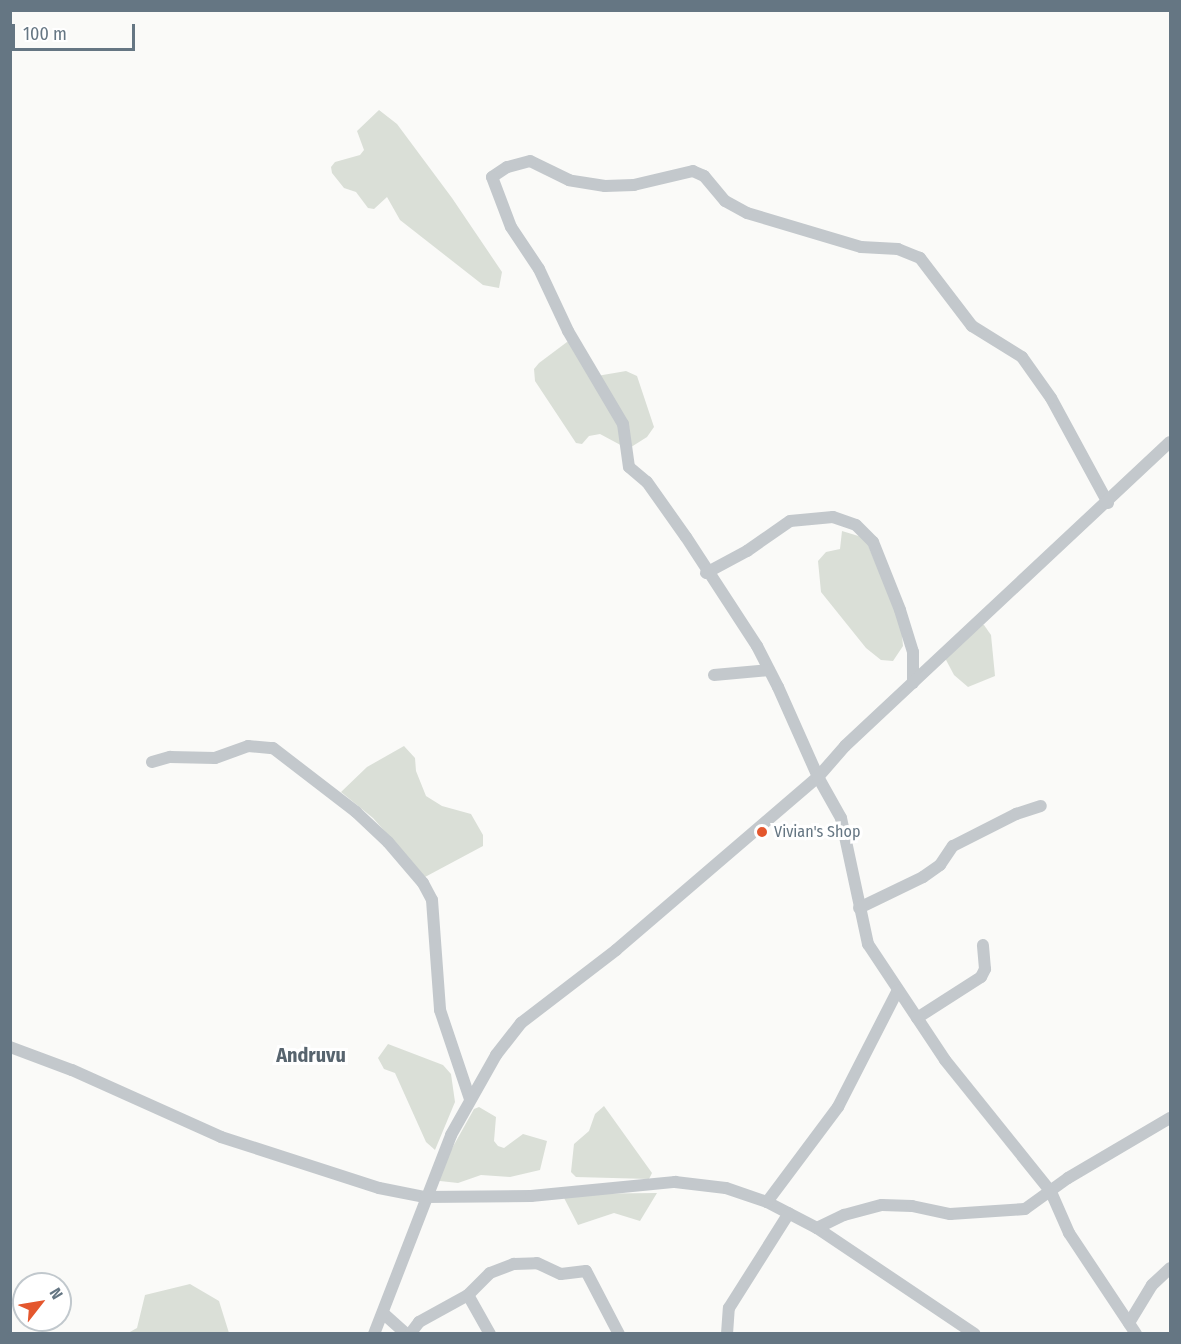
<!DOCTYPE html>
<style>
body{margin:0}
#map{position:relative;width:1181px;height:1344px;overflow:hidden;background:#fafaf8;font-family:"Fira Sans Condensed",sans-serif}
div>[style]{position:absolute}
.green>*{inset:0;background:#dadfd7}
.minor>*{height:12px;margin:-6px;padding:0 6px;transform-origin:6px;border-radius:6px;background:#c3c8cc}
.dots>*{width:16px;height:16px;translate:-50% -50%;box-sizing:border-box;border:3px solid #fff;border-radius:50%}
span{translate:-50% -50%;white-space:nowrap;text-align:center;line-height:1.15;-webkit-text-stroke:6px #fff;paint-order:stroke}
.poi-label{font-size:16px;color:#657683}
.left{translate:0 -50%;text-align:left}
.quarter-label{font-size:20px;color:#57646e;font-weight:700}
.frame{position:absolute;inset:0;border:12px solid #657683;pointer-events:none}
.north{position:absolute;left:12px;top:1272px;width:60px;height:60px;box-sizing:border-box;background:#fff;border:2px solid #c1c8cd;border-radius:50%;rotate:59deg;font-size:16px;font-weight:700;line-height:24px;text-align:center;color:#657683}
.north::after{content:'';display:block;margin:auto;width:21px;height:27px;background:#e4572e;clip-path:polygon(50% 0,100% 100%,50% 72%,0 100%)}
.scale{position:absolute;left:12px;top:24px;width:123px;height:27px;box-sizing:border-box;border:3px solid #657683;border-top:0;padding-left:8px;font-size:18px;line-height:21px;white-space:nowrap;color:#657683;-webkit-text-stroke:4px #fff;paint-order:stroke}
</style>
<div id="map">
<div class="green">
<div style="clip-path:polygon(379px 110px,397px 124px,452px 198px,502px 272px,499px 288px,483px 285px,400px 220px,387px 197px,374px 209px,368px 208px,356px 192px,344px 188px,332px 173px,331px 167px,335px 162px,360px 155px,364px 150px,357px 131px)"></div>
<div style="clip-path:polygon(567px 342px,573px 343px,597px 376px,626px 371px,637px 376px,654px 427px,647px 437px,628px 449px,600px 434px,589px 436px,582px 444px,576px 443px,535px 381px,534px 369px,539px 363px)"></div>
<div style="clip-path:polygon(842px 531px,865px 538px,901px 623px,903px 646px,893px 661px,881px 660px,866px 648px,821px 592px,818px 561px,826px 552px,840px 549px)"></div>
<div style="clip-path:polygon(978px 625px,984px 625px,991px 635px,995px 676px,968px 687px,954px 675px,945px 658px)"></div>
<div style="clip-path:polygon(404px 746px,415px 758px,416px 771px,426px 796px,442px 806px,471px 814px,483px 835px,483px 846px,425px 877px,373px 818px,341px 792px,367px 767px)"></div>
<div style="clip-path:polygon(388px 1044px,443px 1065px,451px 1074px,455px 1102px,435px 1150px,426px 1142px,395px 1073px,384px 1069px,378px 1058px)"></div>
<div style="clip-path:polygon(604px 1106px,652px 1173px,649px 1179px,576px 1177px,571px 1172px,574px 1144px,589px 1131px,595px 1114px)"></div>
<div style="clip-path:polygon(479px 1107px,496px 1117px,494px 1141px,498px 1146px,504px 1148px,523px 1134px,547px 1141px,540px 1170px,510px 1177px,481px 1175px,458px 1183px,440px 1181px,436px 1177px,474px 1109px)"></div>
<div style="clip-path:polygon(657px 1193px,640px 1221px,614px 1213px,578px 1225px,562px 1194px)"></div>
<div style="clip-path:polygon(190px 1284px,219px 1301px,229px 1333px,128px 1333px,137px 1328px,145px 1295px)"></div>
</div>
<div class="minor">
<div style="left:1108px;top:503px;width:119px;rotate:-118.5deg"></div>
<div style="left:1051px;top:398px;width:50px;rotate:-125.3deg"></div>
<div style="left:1022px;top:357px;width:59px;rotate:-148.2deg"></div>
<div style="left:972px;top:326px;width:86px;rotate:-127.4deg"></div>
<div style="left:920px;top:258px;width:24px;rotate:-158deg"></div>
<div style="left:898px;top:249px;width:37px;rotate:-177deg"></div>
<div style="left:861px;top:247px;width:119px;rotate:-163.4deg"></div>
<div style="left:747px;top:213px;width:25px;rotate:-151deg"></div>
<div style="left:725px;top:201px;width:33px;rotate:-130deg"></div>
<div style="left:704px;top:176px;width:12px;rotate:-156deg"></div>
<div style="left:693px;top:171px;width:61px;rotate:166.7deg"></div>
<div style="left:634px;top:185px;width:29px;rotate:178deg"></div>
<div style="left:605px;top:186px;width:36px;rotate:-171deg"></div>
<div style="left:569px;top:180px;width:43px;rotate:-154deg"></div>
<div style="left:530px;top:161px;width:24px;rotate:165deg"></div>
<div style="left:507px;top:167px;width:18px;rotate:146deg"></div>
<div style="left:492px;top:177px;width:53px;rotate:69.2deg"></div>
<div style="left:511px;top:227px;width:50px;rotate:56.3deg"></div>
<div style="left:539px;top:269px;width:68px;rotate:64.9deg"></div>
<div style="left:568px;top:331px;width:108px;rotate:59.4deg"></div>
<div style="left:623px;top:424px;width:43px;rotate:82.1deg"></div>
<div style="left:629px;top:467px;width:23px;rotate:40deg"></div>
<div style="left:647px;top:482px;width:67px;rotate:54.7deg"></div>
<div style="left:686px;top:537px;width:130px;rotate:56.9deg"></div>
<div style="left:757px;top:646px;width:46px;rotate:62.9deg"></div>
<div style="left:778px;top:687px;width:98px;rotate:66deg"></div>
<div style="left:818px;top:777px;width:47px;rotate:60.7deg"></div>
<div style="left:841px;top:818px;width:129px;rotate:77.9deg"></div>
<div style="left:868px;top:944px;width:139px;rotate:56.4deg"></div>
<div style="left:945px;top:1060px;width:169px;rotate:51.2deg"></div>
<div style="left:1051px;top:1192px;width:45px;rotate:66.3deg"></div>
<div style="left:1069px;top:1233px;width:121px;rotate:56.4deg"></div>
<div style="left:706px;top:573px;width:47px;rotate:-28.2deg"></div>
<div style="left:747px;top:551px;width:52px;rotate:-34.9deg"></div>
<div style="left:790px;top:521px;width:43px;rotate:-5.3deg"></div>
<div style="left:833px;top:517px;width:24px;rotate:19deg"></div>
<div style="left:856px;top:525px;width:24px;rotate:45deg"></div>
<div style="left:873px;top:542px;width:73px;rotate:68.3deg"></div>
<div style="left:900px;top:610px;width:44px;rotate:72.8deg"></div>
<div style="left:913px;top:652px;width:31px;rotate:90deg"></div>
<div style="left:714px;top:675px;width:55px;rotate:-5.2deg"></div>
<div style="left:152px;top:762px;width:19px;rotate:-16deg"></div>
<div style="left:170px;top:757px;width:45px;rotate:1.3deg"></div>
<div style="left:215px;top:758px;width:35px;rotate:-20deg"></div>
<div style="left:248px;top:746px;width:25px;rotate:5deg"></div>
<div style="left:273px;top:748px;width:105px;rotate:37.6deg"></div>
<div style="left:356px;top:812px;width:44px;rotate:43.2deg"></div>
<div style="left:388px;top:842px;width:54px;rotate:49.5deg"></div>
<div style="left:423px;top:883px;width:19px;rotate:62deg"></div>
<div style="left:432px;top:900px;width:110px;rotate:85.8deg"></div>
<div style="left:440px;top:1010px;width:94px;rotate:71.4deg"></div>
<div style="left:859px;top:908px;width:71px;rotate:-25.8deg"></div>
<div style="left:923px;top:877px;width:21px;rotate:-35deg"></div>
<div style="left:940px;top:865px;width:23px;rotate:-56deg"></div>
<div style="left:953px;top:846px;width:71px;rotate:-26.9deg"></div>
<div style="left:1016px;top:814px;width:26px;rotate:-18deg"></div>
<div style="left:917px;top:1018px;width:76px;rotate:-32.6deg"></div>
<div style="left:981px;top:977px;width:9px;rotate:-63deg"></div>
<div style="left:985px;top:969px;width:24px;rotate:-95deg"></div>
<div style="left:10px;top:1047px;width:66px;rotate:20.4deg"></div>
<div style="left:72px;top:1070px;width:163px;rotate:24.2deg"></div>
<div style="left:221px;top:1137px;width:166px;rotate:17.9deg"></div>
<div style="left:379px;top:1188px;width:47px;rotate:11.1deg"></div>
<div style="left:425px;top:1197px;width:106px;rotate:-0.5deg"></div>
<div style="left:531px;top:1196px;width:145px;rotate:-5.6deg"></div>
<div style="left:675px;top:1182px;width:51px;rotate:6.7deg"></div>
<div style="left:726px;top:1188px;width:43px;rotate:18.9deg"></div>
<div style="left:767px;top:1202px;width:56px;rotate:27.5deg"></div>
<div style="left:817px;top:1228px;width:190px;rotate:33.9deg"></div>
<div style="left:767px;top:1202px;width:119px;rotate:-53.2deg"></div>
<div style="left:838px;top:1107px;width:131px;rotate:-62.9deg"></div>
<div style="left:817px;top:1228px;width:30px;rotate:-26deg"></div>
<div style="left:844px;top:1215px;width:39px;rotate:-15deg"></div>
<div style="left:882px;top:1205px;width:30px;rotate:2deg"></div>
<div style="left:912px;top:1206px;width:39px;rotate:12deg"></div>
<div style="left:950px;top:1214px;width:75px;rotate:-3.8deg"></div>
<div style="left:1025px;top:1209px;width:53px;rotate:-35.8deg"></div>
<div style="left:1068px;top:1178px;width:118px;rotate:-30.5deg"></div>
<div style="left:468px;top:1295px;width:45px;rotate:60.6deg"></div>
<div style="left:384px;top:1314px;width:30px;rotate:42deg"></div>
<div style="left:1129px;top:1323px;width:44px;rotate:-58.8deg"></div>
<div style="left:1152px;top:1285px;width:25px;rotate:-43deg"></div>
<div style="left:374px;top:1334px;width:213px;rotate:-68.8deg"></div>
<div style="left:451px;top:1135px;width:92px;rotate:-60.6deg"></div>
<div style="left:496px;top:1055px;width:41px;rotate:-52deg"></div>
<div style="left:521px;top:1023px;width:120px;rotate:-37.5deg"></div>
<div style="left:616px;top:950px;width:266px;rotate:-40.6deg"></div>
<div style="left:818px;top:777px;width:41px;rotate:-48.9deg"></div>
<div style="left:845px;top:746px;width:445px;rotate:-43.1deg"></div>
<div style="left:410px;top:1334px;width:15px;rotate:-53deg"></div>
<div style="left:419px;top:1322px;width:56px;rotate:-28.9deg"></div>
<div style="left:468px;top:1295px;width:31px;rotate:-45deg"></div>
<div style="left:490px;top:1273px;width:26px;rotate:-21deg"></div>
<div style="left:514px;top:1264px;width:23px;rotate:-2deg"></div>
<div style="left:537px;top:1263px;width:26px;rotate:25deg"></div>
<div style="left:561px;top:1274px;width:25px;rotate:-7deg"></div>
<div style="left:586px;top:1271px;width:71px;rotate:62.4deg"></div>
<div style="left:727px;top:1334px;width:26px;rotate:-86deg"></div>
<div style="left:729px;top:1308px;width:112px;rotate:-57.7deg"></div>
</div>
<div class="dots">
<div style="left:762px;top:832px;background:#e4572e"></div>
</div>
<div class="poi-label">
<span class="left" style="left:774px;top:832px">Vivian's Shop</span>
</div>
<div class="quarter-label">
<span style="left:311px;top:1055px">Andruvu</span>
</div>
<div class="frame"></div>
<div class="north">N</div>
<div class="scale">100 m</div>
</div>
